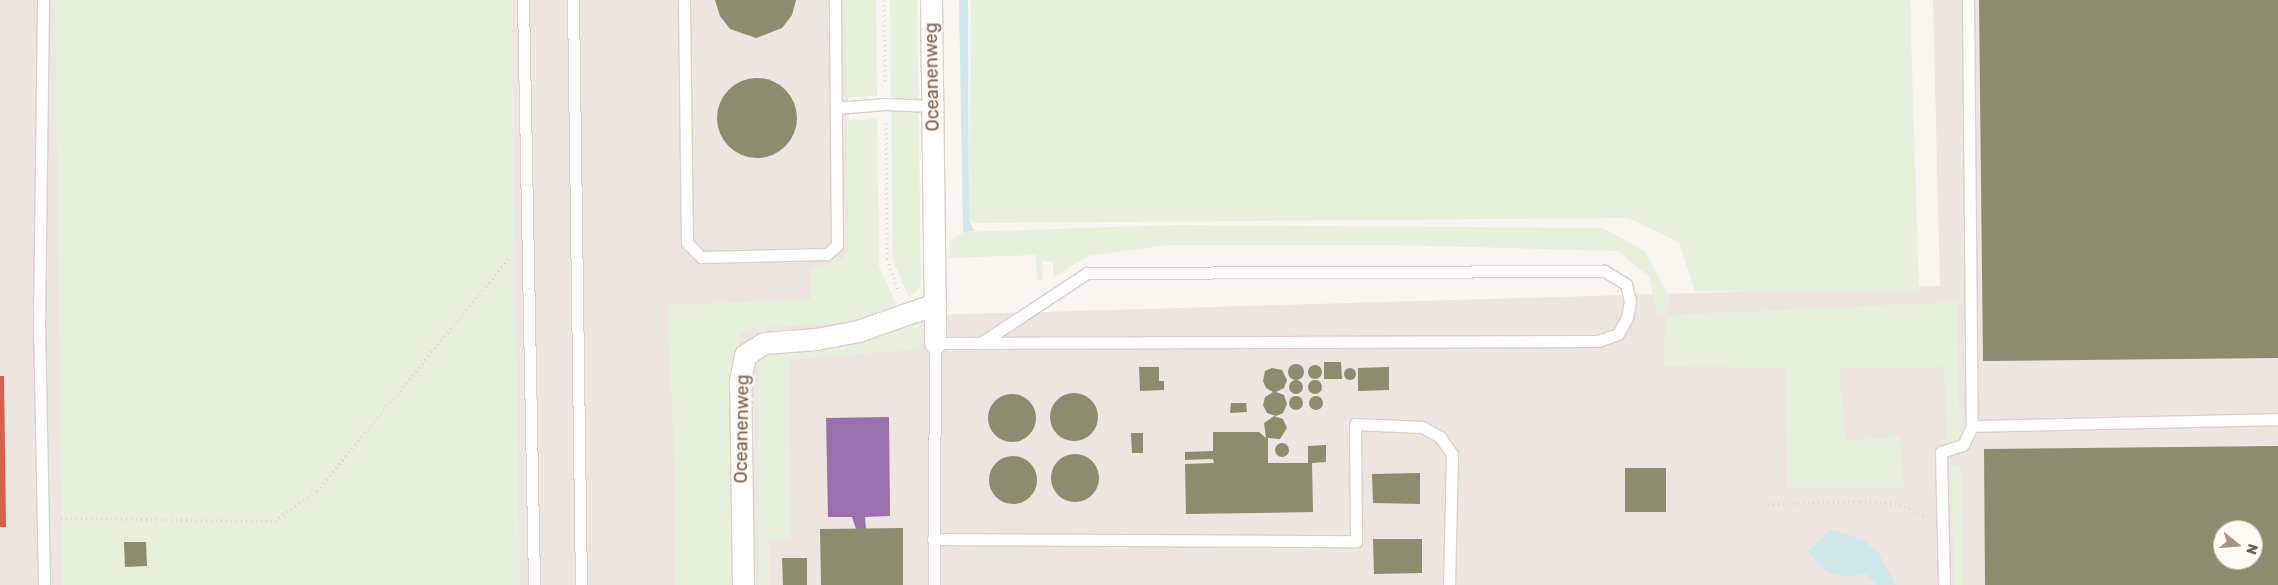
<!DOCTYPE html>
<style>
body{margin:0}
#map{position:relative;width:2278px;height:585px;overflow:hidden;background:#f9f5f0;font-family:Rubik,sans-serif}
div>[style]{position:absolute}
.industrial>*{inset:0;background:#ede5e0}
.green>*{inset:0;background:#e7f0db}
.water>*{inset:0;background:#d0e8ea}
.shops>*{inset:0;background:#d6604d}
.offices>*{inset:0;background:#9970ab}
.industry>*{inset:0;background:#8c8c6e}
.round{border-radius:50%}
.path>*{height:3px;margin-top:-1.5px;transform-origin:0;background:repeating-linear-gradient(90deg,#dcd5d0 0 1px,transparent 0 5px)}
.roads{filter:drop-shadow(1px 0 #d7d1cb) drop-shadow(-1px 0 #d7d1cb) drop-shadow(0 1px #d7d1cb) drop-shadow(0 -1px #d7d1cb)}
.lane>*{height:11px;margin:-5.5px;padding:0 5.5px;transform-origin:5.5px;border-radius:5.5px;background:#fefefd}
.street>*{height:21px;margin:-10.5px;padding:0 10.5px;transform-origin:10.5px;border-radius:10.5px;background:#fefefd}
span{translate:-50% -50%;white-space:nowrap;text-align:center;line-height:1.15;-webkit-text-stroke:5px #fffaf3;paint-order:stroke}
.street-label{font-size:18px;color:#7a5c4d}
.north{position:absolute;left:2213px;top:520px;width:50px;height:50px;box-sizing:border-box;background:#fffaf3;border:1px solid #cabbb1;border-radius:50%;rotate:107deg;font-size:14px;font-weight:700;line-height:20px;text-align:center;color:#7a5c4d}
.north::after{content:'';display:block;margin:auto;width:18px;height:22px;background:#a69286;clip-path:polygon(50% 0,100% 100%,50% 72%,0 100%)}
</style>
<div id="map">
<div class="industrial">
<div style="clip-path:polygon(0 0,847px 0,851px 300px,718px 312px,715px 585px,0 585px)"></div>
<div style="clip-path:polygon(evenodd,1933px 0,2278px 0,2278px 585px,731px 585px,727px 321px,1940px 286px,1933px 0,2223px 530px,2253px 530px,2253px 560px,2223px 560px,2223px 530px)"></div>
</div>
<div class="green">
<div style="clip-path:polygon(55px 0,512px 0,520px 585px,62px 585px)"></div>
<div style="clip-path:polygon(845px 0,876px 0,877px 96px,847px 97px)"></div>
<div style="clip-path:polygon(890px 0,917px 0,921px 287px,909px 297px,893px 261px)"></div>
<div style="clip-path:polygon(971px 0,1910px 0,1919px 293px,1695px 291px,1679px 242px,1628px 218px,973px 223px,969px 219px)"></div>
<div style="clip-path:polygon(877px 119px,879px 267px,897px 305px,847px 323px,751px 328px,741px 332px,736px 347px,740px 585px,675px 585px,675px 472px,667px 305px,811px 299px,811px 267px,840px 262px,848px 252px,847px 120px)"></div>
<div style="clip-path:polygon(1176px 225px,1603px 228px,1645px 251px,1670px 299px,1666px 315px,1957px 302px,1960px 441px,1947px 439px,1944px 367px,1839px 368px,1846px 440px,1900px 437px,1904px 487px,1787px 488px,1785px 368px,1663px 366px,1666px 315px,1657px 313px,1649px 277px,1618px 251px,1393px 245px,1169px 245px,1088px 256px,1053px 278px,1053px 262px,1042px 261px,1043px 280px,1037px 280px,1036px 255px,948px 258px,950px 241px,963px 232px)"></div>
<div style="clip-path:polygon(921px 323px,921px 349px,789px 360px,791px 540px,769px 540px,770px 585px,759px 585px,759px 349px,867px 337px)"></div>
<div style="clip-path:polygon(1951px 465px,1961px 466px,1963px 585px,1954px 585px)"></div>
</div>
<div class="water">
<div style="clip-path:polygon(959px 0,968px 0,969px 219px,974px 231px,963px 232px)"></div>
<div style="clip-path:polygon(1831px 529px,1863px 540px,1878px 552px,1896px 585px,1876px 585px,1867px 574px,1844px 577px,1826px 571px,1808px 552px)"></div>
</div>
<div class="shops">
<div style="clip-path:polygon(0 376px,4px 376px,6px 527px,0 527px)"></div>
</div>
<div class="offices">
<div style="clip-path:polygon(889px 417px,890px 516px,865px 517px,866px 529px,856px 529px,852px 517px,828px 517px,826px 418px)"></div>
</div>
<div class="industry">
<div style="clip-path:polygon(715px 0,796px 0,792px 15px,782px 28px,756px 38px,730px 29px,720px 16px)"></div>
<div style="clip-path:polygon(1979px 0,2278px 0,2278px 358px,1983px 361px)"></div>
<div class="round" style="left:717px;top:78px;width:80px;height:80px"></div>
<div style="clip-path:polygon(1324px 362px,1341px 362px,1342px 379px,1324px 379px)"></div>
<div class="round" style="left:1288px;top:364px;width:16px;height:16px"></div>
<div class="round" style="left:1308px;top:365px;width:14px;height:14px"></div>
<div style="clip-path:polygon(1139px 367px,1159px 367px,1159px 381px,1164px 381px,1164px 390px,1140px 391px)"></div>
<div style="clip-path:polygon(1389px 367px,1389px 390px,1358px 391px,1358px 368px)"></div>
<div style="clip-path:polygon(1272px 368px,1282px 370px,1287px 380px,1284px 388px,1276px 392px,1284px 395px,1287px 404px,1283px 413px,1276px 416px,1267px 413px,1263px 405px,1265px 397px,1273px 392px,1266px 388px,1263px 381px,1265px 371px)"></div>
<div class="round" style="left:1344px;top:368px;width:12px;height:12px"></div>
<div class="round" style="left:1308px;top:380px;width:14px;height:14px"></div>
<div class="round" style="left:1289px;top:380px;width:14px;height:14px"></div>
<div class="round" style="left:1050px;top:393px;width:48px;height:48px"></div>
<div class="round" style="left:988px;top:394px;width:48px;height:48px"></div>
<div class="round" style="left:1309px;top:396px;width:14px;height:14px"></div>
<div class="round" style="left:1289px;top:396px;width:14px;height:14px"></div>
<div style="clip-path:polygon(1231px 403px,1246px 403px,1247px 412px,1230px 413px)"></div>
<div style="clip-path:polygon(1274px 416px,1283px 419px,1287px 428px,1280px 439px,1268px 438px,1268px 463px,1308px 463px,1308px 446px,1326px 445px,1326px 462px,1312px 463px,1313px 512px,1186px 514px,1185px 464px,1214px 463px,1213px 459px,1185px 460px,1185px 452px,1213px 451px,1213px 432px,1259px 432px,1266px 438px,1264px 423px)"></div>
<div style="clip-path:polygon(1131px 433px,1143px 433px,1143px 453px,1132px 453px)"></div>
<div class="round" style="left:1275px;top:443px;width:14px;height:14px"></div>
<div style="clip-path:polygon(evenodd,2278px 446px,2278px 585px,1985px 585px,1984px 449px,2278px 446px,2223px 530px,2253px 530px,2253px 560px,2223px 560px,2223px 530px)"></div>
<div class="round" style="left:1051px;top:454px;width:48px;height:48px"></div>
<div class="round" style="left:989px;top:456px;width:48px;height:48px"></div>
<div style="clip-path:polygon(1625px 468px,1666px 468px,1666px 512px,1625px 512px)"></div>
<div style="clip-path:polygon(1420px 473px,1420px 504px,1373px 503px,1372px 474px)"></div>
<div style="clip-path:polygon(903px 528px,903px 585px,821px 585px,820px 529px)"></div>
<div style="clip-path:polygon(1373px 539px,1422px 539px,1422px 573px,1374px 574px)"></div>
<div style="clip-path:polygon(124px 542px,146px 542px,147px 566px,125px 567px)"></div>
<div style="clip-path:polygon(782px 558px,807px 558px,807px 585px,783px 585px)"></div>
</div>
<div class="path">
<div style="left:884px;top:0;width:84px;rotate:89.3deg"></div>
<div style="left:886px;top:123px;width:136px;rotate:89.6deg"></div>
<div style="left:887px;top:259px;width:35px;rotate:70deg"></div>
<div style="left:1768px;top:504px;width:92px;rotate:-1.9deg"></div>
<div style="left:1860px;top:501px;width:40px;rotate:4.3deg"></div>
<div style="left:1900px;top:504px;width:27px;rotate:27deg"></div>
<div style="left:61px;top:518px;width:214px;rotate:0.8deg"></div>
<div style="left:275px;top:521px;width:52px;rotate:-35.5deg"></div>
<div style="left:317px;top:491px;width:301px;rotate:-50.5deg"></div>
</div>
<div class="roads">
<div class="lane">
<div style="left:43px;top:0;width:322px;rotate:90.7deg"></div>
<div style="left:39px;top:322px;width:263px;rotate:88.9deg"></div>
<div style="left:523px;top:0;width:585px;rotate:88.92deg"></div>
<div style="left:573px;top:0;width:585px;rotate:89.22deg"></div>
<div style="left:684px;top:0;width:243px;rotate:89.3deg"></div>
<div style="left:687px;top:243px;width:20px;rotate:45deg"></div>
<div style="left:701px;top:257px;width:126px;rotate:-1.4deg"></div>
<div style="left:827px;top:254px;width:13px;rotate:-42deg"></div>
<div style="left:837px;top:245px;width:245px;rotate:-90.5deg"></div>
<div style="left:1968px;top:0;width:426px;rotate:89.5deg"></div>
<div style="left:1972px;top:426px;width:306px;rotate:-1.3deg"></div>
<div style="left:836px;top:108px;width:49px;rotate:-4.7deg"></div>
<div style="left:885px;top:104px;width:47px;rotate:2.4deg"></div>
<div style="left:933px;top:539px;width:423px;rotate:0.3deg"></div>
<div style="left:1356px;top:541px;width:117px;rotate:-90.5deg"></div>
<div style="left:1355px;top:424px;width:67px;rotate:2.6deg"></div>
<div style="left:1422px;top:427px;width:21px;rotate:29deg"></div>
<div style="left:1440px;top:437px;width:21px;rotate:55deg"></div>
<div style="left:1452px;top:454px;width:131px;rotate:91.3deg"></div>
<div style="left:934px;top:585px;width:242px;rotate:-89.8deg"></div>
<div style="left:935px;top:343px;width:663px;rotate:-0.17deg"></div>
<div style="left:1598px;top:341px;width:21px;rotate:-19deg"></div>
<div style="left:1618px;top:334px;width:18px;rotate:-61deg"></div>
<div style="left:1627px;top:318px;width:17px;rotate:-80deg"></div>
<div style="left:1630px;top:301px;width:17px;rotate:-103deg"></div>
<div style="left:1626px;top:284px;width:26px;rotate:-149deg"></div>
<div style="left:1604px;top:271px;width:517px;rotate:179.78deg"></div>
<div style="left:1087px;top:273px;width:127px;rotate:146.6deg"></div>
<div style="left:1944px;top:585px;width:133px;rotate:-91.3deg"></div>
<div style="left:1941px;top:452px;width:23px;rotate:-18deg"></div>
<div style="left:1963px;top:445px;width:21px;rotate:-65deg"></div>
</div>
<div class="street">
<div style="left:931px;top:0;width:343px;rotate:89.3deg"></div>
<div style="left:743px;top:585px;width:204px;rotate:-90.8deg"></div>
<div style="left:740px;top:381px;width:26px;rotate:-79deg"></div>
<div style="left:745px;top:355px;width:22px;rotate:-32deg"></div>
<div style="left:764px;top:343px;width:52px;rotate:-4.4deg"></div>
<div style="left:816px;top:339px;width:43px;rotate:-10.8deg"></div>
<div style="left:858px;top:331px;width:82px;rotate:-19.3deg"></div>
</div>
</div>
<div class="street-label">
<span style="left:932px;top:77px;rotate:-91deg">Oceanenweg</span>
<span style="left:742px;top:429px;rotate:-89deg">Oceanenweg</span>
</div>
<div class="north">N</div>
</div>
